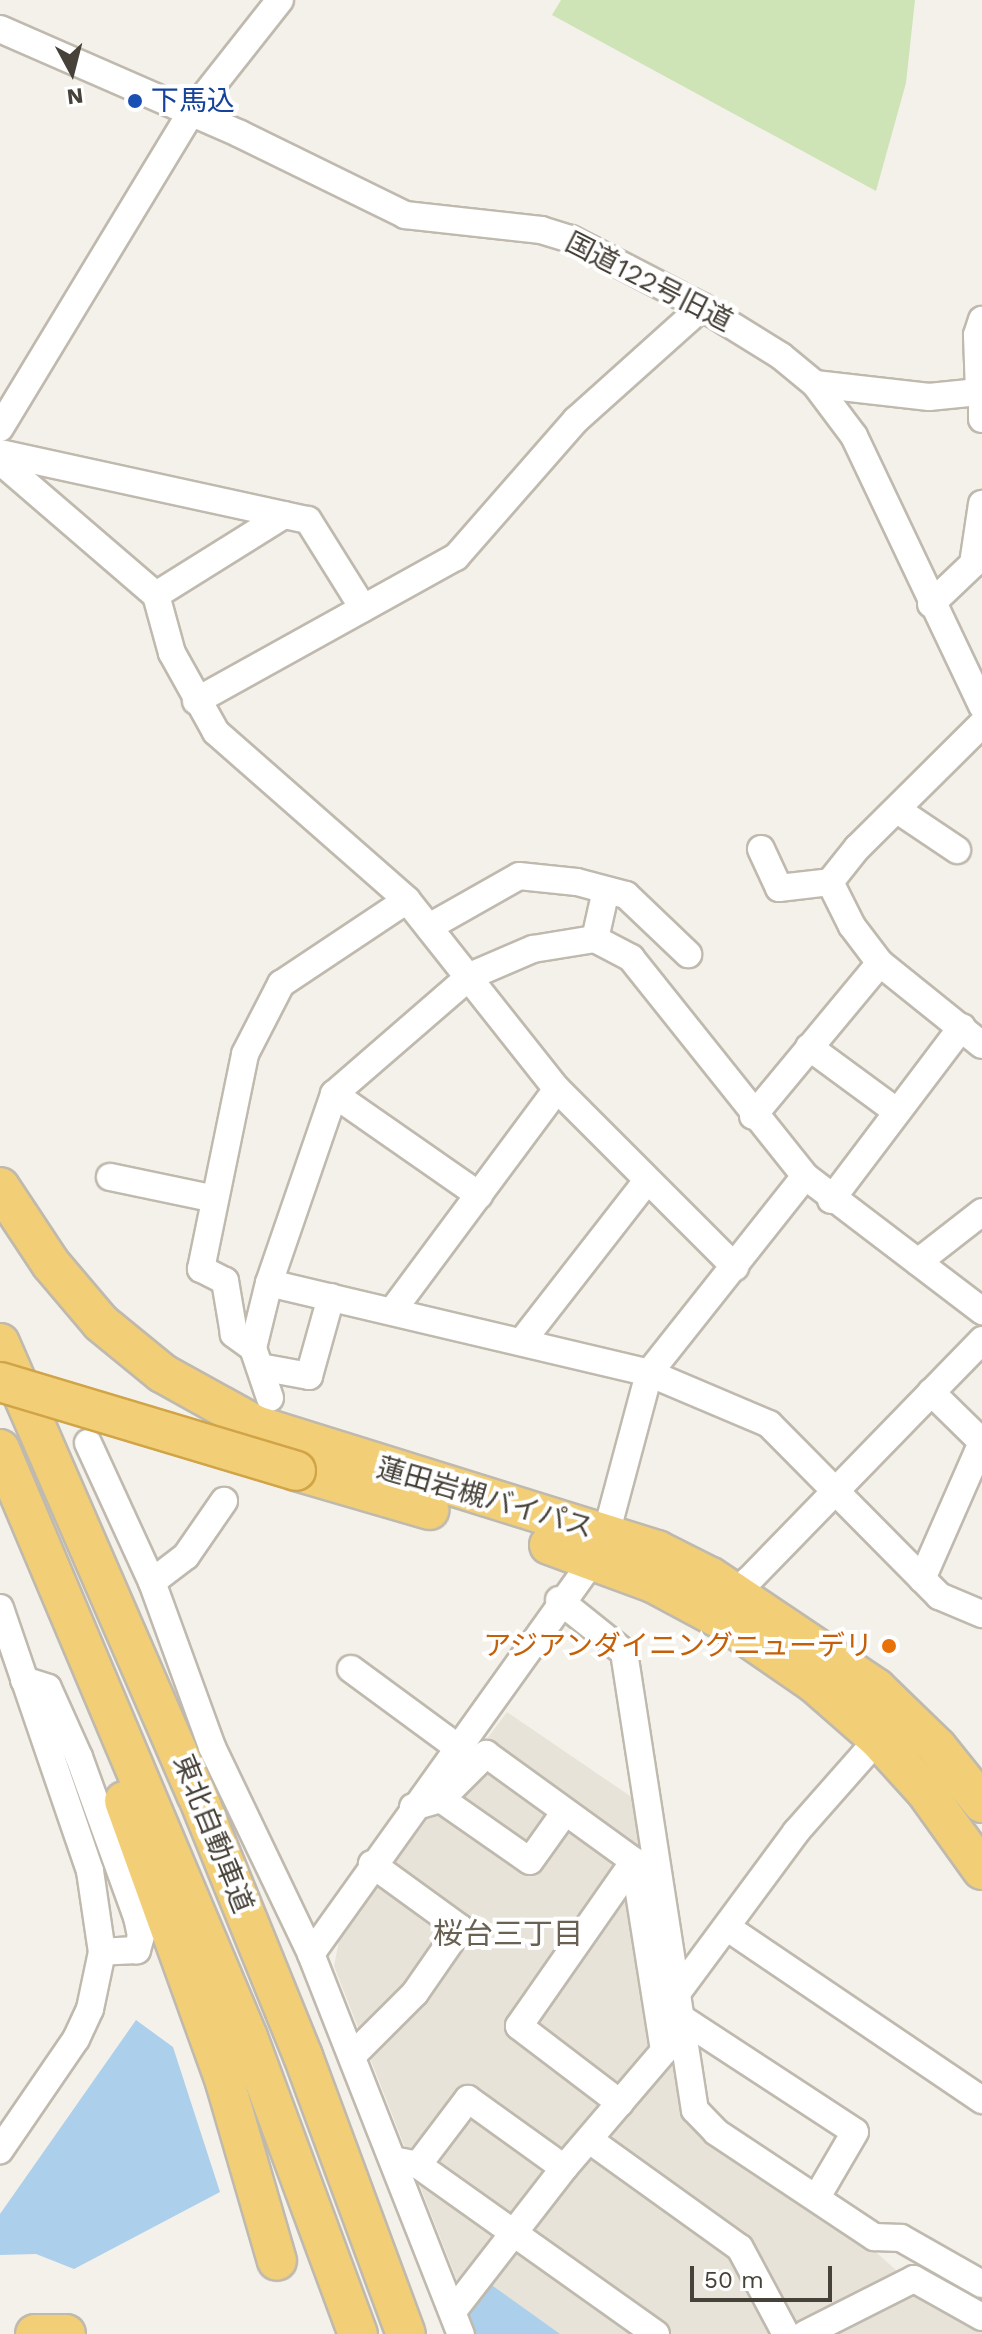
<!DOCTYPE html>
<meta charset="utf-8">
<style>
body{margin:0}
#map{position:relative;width:982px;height:2334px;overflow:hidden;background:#f4f1ea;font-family:"Work Sans","Noto Sans JP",sans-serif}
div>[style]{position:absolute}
.residential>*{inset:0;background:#e7e3d9}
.green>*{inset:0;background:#cee4b7}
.water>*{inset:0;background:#accfeb}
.roads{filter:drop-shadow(2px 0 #bfb9ae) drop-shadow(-2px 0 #bfb9ae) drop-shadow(0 2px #bfb9ae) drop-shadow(0 -2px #bfb9ae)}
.minor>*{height:26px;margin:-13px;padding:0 13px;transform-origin:13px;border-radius:13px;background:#fff}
.highway>*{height:38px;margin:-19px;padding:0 19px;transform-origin:19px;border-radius:19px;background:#f2cf77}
.bridges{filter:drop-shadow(2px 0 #d1a447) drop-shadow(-2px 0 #d1a447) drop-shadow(0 2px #d1a447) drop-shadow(0 -2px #d1a447)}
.highway-bridge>*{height:38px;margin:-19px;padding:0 19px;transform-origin:19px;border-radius:19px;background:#f2cf77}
.dots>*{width:22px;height:22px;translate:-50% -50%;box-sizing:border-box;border:4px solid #fff;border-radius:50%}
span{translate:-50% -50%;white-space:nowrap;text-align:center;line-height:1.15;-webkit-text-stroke:8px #fff;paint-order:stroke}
.transit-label{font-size:28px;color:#164399}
.left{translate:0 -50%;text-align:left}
.street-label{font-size:28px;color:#474239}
.food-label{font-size:28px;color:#c56008}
.right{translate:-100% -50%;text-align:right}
.neighbourhood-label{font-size:30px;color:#696151}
.north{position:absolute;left:32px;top:32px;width:80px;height:80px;-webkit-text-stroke:6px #fff;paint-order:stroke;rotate:173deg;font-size:22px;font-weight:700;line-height:32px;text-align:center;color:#474239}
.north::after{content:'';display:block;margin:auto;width:28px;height:36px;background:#474239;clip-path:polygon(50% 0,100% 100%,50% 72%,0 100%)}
.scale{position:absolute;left:690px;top:2266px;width:142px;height:36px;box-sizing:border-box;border:4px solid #474239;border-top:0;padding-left:10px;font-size:24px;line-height:28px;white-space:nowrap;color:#474239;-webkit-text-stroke:6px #fff;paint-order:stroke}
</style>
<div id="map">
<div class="residential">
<div style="clip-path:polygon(507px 1712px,636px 1800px,687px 2119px,868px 2245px,916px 2288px,982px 2326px,982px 2334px,478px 2334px,334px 1966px,340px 1936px)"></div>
</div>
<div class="green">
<div style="clip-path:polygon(561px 0,915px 0,906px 83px,876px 191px,552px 15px)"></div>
</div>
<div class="water">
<div style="clip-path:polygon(136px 2020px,173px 2047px,220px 2192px,74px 2269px,36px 2254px,0 2255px,0 2214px)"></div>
<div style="clip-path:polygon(486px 2281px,560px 2334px,475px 2334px,467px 2311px)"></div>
</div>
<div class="roads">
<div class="minor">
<div style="left:0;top:29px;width:262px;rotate:23.6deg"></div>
<div style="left:240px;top:134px;width:184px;rotate:26.1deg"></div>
<div style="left:405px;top:215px;width:137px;rotate:6.3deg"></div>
<div style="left:541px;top:230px;width:31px;rotate:17deg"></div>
<div style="left:571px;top:239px;width:148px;rotate:27.4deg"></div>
<div style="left:702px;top:307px;width:93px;rotate:31.8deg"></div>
<div style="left:781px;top:356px;width:44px;rotate:39.5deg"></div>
<div style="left:815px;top:384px;width:65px;rotate:53.1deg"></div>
<div style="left:854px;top:436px;width:299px;rotate:64.6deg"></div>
<div style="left:815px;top:384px;width:115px;rotate:6.5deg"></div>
<div style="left:929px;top:397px;width:50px;rotate:-5.7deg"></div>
<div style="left:979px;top:392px;width:57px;rotate:-92deg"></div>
<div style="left:977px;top:335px;width:16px;rotate:-72deg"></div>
<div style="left:982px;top:392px;width:27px;rotate:90deg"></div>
<div style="left:0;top:428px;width:367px;rotate:-58.8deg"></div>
<div style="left:190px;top:114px;width:145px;rotate:-51.7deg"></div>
<div style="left:0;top:453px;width:315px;rotate:12.3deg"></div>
<div style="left:308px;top:520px;width:104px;rotate:58deg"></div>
<div style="left:0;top:461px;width:206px;rotate:40.7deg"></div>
<div style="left:156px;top:595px;width:60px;rotate:74.6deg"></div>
<div style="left:172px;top:653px;width:90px;rotate:60.9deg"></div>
<div style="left:216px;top:732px;width:254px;rotate:41.3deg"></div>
<div style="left:407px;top:900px;width:241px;rotate:51.6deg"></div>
<div style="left:557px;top:1089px;width:252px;rotate:45deg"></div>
<div style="left:156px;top:595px;width:151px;rotate:-32deg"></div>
<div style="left:931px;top:604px;width:58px;rotate:-43.6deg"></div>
<div style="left:973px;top:564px;width:61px;rotate:-81.5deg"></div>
<div style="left:196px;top:701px;width:297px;rotate:-29deg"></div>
<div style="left:456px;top:557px;width:182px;rotate:-48.8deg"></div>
<div style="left:576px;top:420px;width:169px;rotate:-41.9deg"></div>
<div style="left:982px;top:724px;width:176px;rotate:135.2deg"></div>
<div style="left:857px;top:848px;width:43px;rotate:128.5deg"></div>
<div style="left:830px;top:882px;width:49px;rotate:63.4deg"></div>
<div style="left:852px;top:926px;width:46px;rotate:52.9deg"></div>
<div style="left:880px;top:963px;width:131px;rotate:38.8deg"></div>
<div style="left:899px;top:811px;width:70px;rotate:33.9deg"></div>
<div style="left:761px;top:849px;width:43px;rotate:65.2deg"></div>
<div style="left:779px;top:888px;width:51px;rotate:-6.7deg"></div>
<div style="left:429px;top:927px;width:103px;rotate:-29.5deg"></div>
<div style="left:519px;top:876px;width:58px;rotate:5.9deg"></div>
<div style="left:577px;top:882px;width:51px;rotate:14.9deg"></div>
<div style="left:626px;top:895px;width:86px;rotate:43.6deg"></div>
<div style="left:595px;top:939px;width:50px;rotate:-77.3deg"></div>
<div style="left:809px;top:1047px;width:108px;rotate:36.3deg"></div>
<div style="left:334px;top:1094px;width:177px;rotate:34.9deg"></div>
<div style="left:753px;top:1116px;width:199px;rotate:-50.3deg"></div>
<div style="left:110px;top:1177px;width:107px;rotate:11.8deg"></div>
<div style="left:831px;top:1200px;width:217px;rotate:-52.9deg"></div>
<div style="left:918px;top:1262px;width:81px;rotate:-38deg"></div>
<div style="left:269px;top:1283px;width:391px;rotate:13.3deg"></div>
<div style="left:649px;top:1373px;width:130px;rotate:23deg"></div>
<div style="left:769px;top:1424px;width:242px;rotate:45.3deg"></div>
<div style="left:939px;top:1596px;width:47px;rotate:22.7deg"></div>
<div style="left:393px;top:1310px;width:275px;rotate:-53.4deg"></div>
<div style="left:523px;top:1340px;width:200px;rotate:-52.1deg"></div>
<div style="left:253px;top:1348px;width:67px;rotate:-76.2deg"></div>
<div style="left:269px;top:1283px;width:200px;rotate:-71deg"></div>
<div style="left:334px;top:1094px;width:180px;rotate:-40.9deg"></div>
<div style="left:470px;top:976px;width:69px;rotate:-23.2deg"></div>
<div style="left:533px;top:949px;width:63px;rotate:-9.2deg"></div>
<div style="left:595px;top:939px;width:41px;rotate:27.8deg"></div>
<div style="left:631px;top:958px;width:279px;rotate:51.4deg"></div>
<div style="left:805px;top:1176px;width:223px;rotate:37.3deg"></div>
<div style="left:260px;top:1367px;width:50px;rotate:10.4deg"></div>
<div style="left:309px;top:1376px;width:82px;rotate:-74.4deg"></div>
<div style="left:931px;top:1392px;width:71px;rotate:44.4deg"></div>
<div style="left:270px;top:1398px;width:53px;rotate:-108.8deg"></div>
<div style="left:253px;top:1348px;width:24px;rotate:-144deg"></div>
<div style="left:234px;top:1334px;width:54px;rotate:-99.6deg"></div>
<div style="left:225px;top:1281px;width:27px;rotate:-153deg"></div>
<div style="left:201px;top:1269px;width:219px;rotate:-78.4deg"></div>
<div style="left:245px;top:1054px;width:79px;rotate:-62.8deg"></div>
<div style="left:281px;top:984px;width:151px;rotate:-33.7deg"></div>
<div style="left:88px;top:1443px;width:153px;rotate:65.3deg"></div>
<div style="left:152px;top:1582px;width:176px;rotate:70deg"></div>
<div style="left:212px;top:1747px;width:229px;rotate:64.4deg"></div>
<div style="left:311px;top:1954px;width:409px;rotate:68.5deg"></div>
<div style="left:922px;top:1579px;width:150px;rotate:-66.3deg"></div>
<div style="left:152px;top:1582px;width:43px;rotate:-37.4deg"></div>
<div style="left:186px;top:1556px;width:67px;rotate:-55.4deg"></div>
<div style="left:741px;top:1594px;width:15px;rotate:-62deg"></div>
<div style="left:748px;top:1581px;width:336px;rotate:-45.8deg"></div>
<div style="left:559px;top:1600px;width:83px;rotate:38.7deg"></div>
<div style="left:624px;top:1652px;width:463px;rotate:81.2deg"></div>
<div style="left:695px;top:2110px;width:30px;rotate:46deg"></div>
<div style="left:716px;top:2132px;width:190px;rotate:33.6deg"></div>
<div style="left:874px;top:2237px;width:27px;rotate:2deg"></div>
<div style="left:901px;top:2238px;width:93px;rotate:29.6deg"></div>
<div style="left:0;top:1608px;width:278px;rotate:71.1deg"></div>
<div style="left:90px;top:1871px;width:82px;rotate:81.6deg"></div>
<div style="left:102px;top:1952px;width:58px;rotate:101.9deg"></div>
<div style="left:90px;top:2009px;width:33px;rotate:115deg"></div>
<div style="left:76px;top:2039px;width:135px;rotate:124.4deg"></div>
<div style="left:351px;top:1669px;width:130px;rotate:36.3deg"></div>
<div style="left:24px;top:1680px;width:25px;rotate:18deg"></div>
<div style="left:48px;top:1688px;width:76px;rotate:65.8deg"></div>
<div style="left:79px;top:1757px;width:170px;rotate:70.1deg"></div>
<div style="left:137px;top:1917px;width:19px;rotate:78deg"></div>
<div style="left:141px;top:1936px;width:15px;rotate:106deg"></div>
<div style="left:137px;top:1950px;width:35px;rotate:177deg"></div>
<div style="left:441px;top:1799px;width:108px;rotate:34.9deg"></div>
<div style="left:530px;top:1861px;width:60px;rotate:-54.5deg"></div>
<div style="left:413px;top:1807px;width:29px;rotate:-16deg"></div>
<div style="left:441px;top:1799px;width:64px;rotate:-45deg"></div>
<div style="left:486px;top:1754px;width:183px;rotate:35.9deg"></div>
<div style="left:634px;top:1861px;width:192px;rotate:81deg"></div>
<div style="left:664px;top:2051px;width:154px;rotate:130.5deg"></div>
<div style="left:564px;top:2168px;width:181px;rotate:127.8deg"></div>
<div style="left:728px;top:1928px;width:307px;rotate:34.1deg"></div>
<div style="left:311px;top:1954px;width:487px;rotate:-54.4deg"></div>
<div style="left:594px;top:1558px;width:27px;rotate:-63deg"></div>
<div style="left:606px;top:1534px;width:167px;rotate:-75deg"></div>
<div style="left:649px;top:1373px;width:251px;rotate:-51.6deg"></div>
<div style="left:680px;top:1989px;width:195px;rotate:-53.5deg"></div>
<div style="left:796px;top:1832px;width:124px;rotate:-48.6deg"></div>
<div style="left:684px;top:2020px;width:204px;rotate:33.2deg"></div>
<div style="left:855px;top:2132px;width:75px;rotate:120.3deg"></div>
<div style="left:352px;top:2056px;width:89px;rotate:-45deg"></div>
<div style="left:415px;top:1993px;width:79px;rotate:-55.3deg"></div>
<div style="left:460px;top:1928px;width:109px;rotate:-144deg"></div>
<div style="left:620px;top:2103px;width:127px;rotate:-142.7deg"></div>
<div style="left:519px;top:2026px;width:201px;rotate:-55.1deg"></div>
<div style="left:591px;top:2141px;width:183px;rotate:35.7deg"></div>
<div style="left:740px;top:2248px;width:98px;rotate:61.9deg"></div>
<div style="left:393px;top:2160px;width:25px;rotate:11deg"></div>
<div style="left:418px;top:2165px;width:292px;rotate:35.4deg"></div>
<div style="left:418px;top:2165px;width:83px;rotate:-52.9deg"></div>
<div style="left:468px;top:2099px;width:118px;rotate:35.7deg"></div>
<div style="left:805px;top:2334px;width:122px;rotate:-26.8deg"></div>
<div style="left:914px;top:2279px;width:78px;rotate:29.2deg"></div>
</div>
<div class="highway">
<div style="left:0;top:1187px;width:92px;rotate:56.5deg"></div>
<div style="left:51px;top:1264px;width:77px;rotate:49.7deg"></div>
<div style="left:101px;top:1323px;width:79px;rotate:39.3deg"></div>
<div style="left:162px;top:1373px;width:107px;rotate:29deg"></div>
<div style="left:256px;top:1425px;width:420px;rotate:17.3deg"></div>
<div style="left:657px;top:1550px;width:60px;rotate:26.6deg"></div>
<div style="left:711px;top:1577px;width:199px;rotate:33.9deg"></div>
<div style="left:876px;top:1688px;width:85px;rotate:44deg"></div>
<div style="left:937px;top:1747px;width:72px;rotate:51.2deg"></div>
<div style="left:0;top:1343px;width:493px;rotate:66.5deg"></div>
<div style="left:197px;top:1795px;width:282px;rotate:67.9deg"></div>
<div style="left:303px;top:2056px;width:296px;rotate:69.7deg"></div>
<div style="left:0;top:1449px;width:638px;rotate:67.13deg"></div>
<div style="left:248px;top:2037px;width:317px;rotate:69.7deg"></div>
<div style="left:296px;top:1471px;width:139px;rotate:16.3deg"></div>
<div style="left:549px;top:1545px;width:111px;rotate:20.1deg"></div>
<div style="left:653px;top:1583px;width:81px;rotate:28.2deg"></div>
<div style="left:724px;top:1621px;width:109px;rotate:34.6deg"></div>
<div style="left:814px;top:1683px;width:85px;rotate:41.2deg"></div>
<div style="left:878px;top:1739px;width:72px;rotate:47.8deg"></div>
<div style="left:926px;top:1792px;width:96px;rotate:54.3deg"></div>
<div style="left:124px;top:1801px;width:299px;rotate:70.2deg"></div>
<div style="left:225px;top:2082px;width:186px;rotate:73.8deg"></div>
<div style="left:35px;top:2334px;width:31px"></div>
</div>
</div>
<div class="bridges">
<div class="highway-bridge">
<div style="left:0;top:1382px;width:309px;rotate:16.7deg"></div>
</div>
</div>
<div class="dots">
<div style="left:135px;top:101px;background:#1a4fb4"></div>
<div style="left:889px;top:1646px;background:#e8710a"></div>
</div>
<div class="transit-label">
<span class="left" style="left:151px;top:101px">下馬込</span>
</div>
<div class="street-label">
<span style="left:649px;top:282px;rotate:27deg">国道122号旧道</span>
<span style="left:485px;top:1498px;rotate:16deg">蓮田岩槻バイパス</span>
<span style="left:213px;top:1834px;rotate:68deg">東北自動車道</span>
</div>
<div class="food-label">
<span class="right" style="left:873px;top:1646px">アジアンダイニングニューデリ</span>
</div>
<div class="neighbourhood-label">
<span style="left:508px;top:1934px">桜台三丁目</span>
</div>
<div class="north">N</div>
<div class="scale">50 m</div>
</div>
